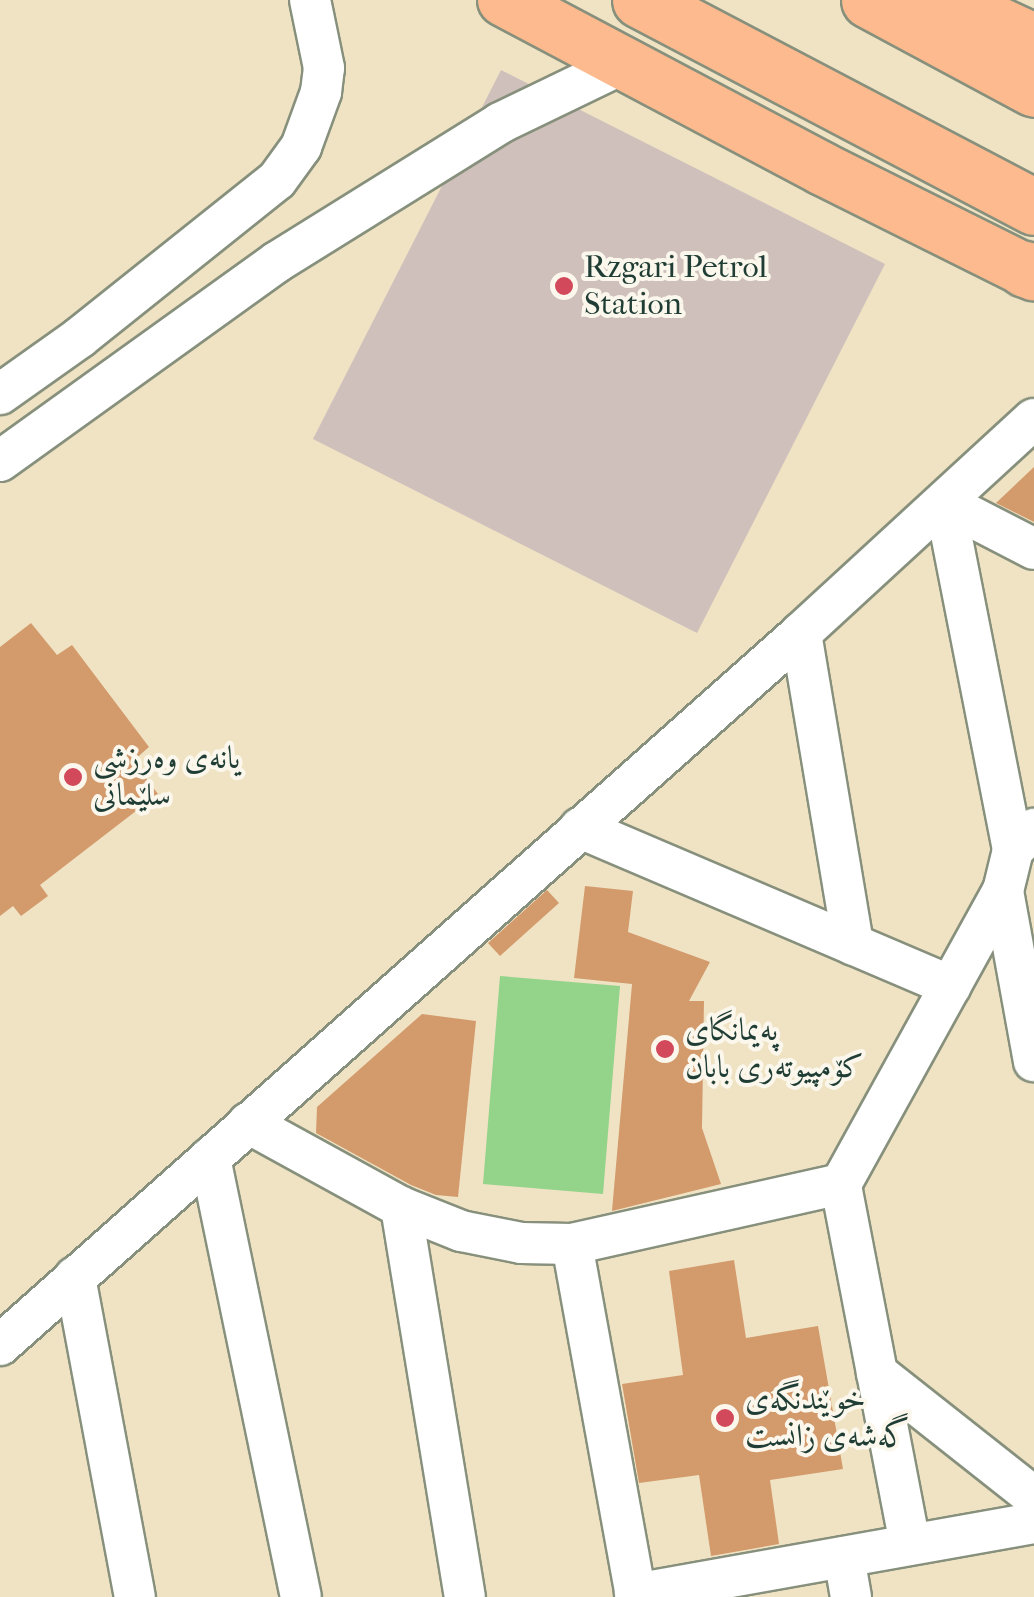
<!DOCTYPE html>
<meta charset="utf-8">
<style>
body{margin:0}
#map{position:relative;width:1034px;height:1597px;overflow:hidden;background:#efe3c4;font-family:"IM FELL French Canon",Amiri,serif}
div>[style]{position:absolute}
.industrial>*{inset:0;background:#cfc0bb}
.green>*{inset:0;background:#93d38a}
.building>*{inset:0;background:#d39a6c}
.roads{filter:drop-shadow(2px 0 #87907c) drop-shadow(-2px 0 #87907c) drop-shadow(0 2px #87907c) drop-shadow(0 -2px #87907c)}
.minor>*{height:40px;margin:-20px;padding:0 20px;transform-origin:20px;border-radius:20px;background:#fff}
.major>*{height:52px;margin:-26px;padding:0 26px;transform-origin:26px;border-radius:26px;background:#fcba8e}
.highway>*{height:55px;margin:-27.5px;padding:0 27.5px;transform-origin:27.5px;border-radius:27.5px;background:#fcba8e}
.dots>*{width:28px;height:28px;translate:-50% -50%;box-sizing:border-box;border:5px solid #fbf7ec;border-radius:50%}
span{translate:-50% -50%;white-space:nowrap;text-align:center;line-height:1.15;-webkit-text-stroke:8px #fbf7ec;paint-order:stroke}
.poi-label{font-size:32px;color:#1f3d34}
.left{translate:0 -50%;text-align:left}
</style>
<div id="map">
<div class="industrial">
<div style="clip-path:polygon(501px 70px,885px 264px,697px 633px,313px 439px)"></div>
</div>
<div class="green">
<div style="clip-path:polygon(500px 976px,620px 986px,603px 1194px,483px 1184px)"></div>
</div>
<div class="building">
<div style="clip-path:polygon(1034px 467px,1034px 522px,996px 503px)"></div>
<div style="clip-path:polygon(31px 623px,57px 655px,72px 645px,149px 747px,133px 761px,158px 794px,40px 885px,48px 896px,21px 916px,13px 906px,0 916px,0 647px)"></div>
<div style="clip-path:polygon(585px 886px,633px 891px,628px 932px,710px 962px,689px 1001px,704px 1001px,702px 1128px,721px 1184px,612px 1211px,632px 984px,574px 978px)"></div>
<div style="clip-path:polygon(547px 890px,559px 903px,500px 956px,488px 943px)"></div>
<div style="clip-path:polygon(422px 1014px,476px 1021px,458px 1197px,436px 1195px,411px 1185px,316px 1133px,317px 1107px)"></div>
<div style="clip-path:polygon(734px 1260px,746px 1338px,818px 1326px,843px 1469px,770px 1480px,779px 1544px,711px 1556px,699px 1475px,639px 1483px,622px 1384px,683px 1375px,669px 1271px)"></div>
</div>
<div class="roads">
<div class="minor">
<div style="left:0;top:394px;width:97px;rotate:-35.3deg"></div>
<div style="left:79px;top:338px;width:253px;rotate:-38.6deg"></div>
<div style="left:277px;top:180px;width:41px;rotate:-54deg"></div>
<div style="left:301px;top:147px;width:59px;rotate:-70deg"></div>
<div style="left:321px;top:92px;width:24px;rotate:-83deg"></div>
<div style="left:324px;top:68px;width:69px;rotate:-101.6deg"></div>
<div style="left:0;top:461px;width:341px;rotate:-35.7deg"></div>
<div style="left:277px;top:262px;width:263px;rotate:-31.9deg"></div>
<div style="left:500px;top:123px;width:138px;rotate:-25.8deg"></div>
<div style="left:945px;top:503px;width:354px;rotate:78.9deg"></div>
<div style="left:945px;top:503px;width:100px;rotate:27.3deg"></div>
<div style="left:801px;top:633px;width:316px;rotate:80.5deg"></div>
<div style="left:580px;top:828px;width:403px;rotate:23.1deg"></div>
<div style="left:1003px;top:891px;width:173px;rotate:79.7deg"></div>
<div style="left:248px;top:1123px;width:175px;rotate:28.8deg"></div>
<div style="left:401px;top:1207px;width:65px;rotate:21.8deg"></div>
<div style="left:461px;top:1231px;width:61px;rotate:11.3deg"></div>
<div style="left:521px;top:1243px;width:51px;rotate:1.1deg"></div>
<div style="left:572px;top:1244px;width:276px;rotate:-12.6deg"></div>
<div style="left:210px;top:1158px;width:448px;rotate:78.3deg"></div>
<div style="left:401px;top:1207px;width:395px;rotate:80.7deg"></div>
<div style="left:572px;top:1244px;width:359px;rotate:79.7deg"></div>
<div style="left:75px;top:1277px;width:326px;rotate:79.4deg"></div>
<div style="left:0;top:1345px;width:1072px;rotate:-41.63deg"></div>
<div style="left:801px;top:633px;width:316px;rotate:-42.6deg"></div>
<div style="left:877px;top:1373px;width:200px;rotate:38.3deg"></div>
<div style="left:910px;top:1544px;width:367px;rotate:-100.9deg"></div>
<div style="left:841px;top:1184px;width:335px;rotate:-61.1deg"></div>
<div style="left:1003px;top:891px;width:42px;rotate:-76.3deg"></div>
<div style="left:1013px;top:850px;width:30px;rotate:-45deg"></div>
<div style="left:844px;top:1557px;width:41px;rotate:80.1deg"></div>
<div style="left:635px;top:1594px;width:405px;rotate:-10.1deg"></div>
</div>
<div class="major">
<div style="left:504px;top:0;width:361px;rotate:27.9deg"></div>
<div style="left:823px;top:169px;width:236px;rotate:26.5deg"></div>
<div style="left:948px;top:0;width:95px;rotate:24.9deg"></div>
</div>
<div class="highway">
<div style="left:640px;top:0;width:445px;rotate:27.7deg"></div>
<div style="left:869px;top:0;width:187px;rotate:28.3deg"></div>
<div style="left:1025px;top:269px;width:9px;rotate:18deg"></div>
</div>
</div>
<div class="dots">
<div style="left:564px;top:286px;background:#d1495b"></div>
<div style="left:73px;top:777px;background:#d1495b"></div>
<div style="left:665px;top:1049px;background:#d1495b"></div>
<div style="left:725px;top:1418px;background:#d1495b"></div>
</div>
<div class="poi-label">
<span class="left" style="left:584px;top:286px">Rzgari Petrol<br>Station</span>
<span class="left" style="left:93px;top:777px">یانەی وەرزشی<br>سلێمانی</span>
<span class="left" style="left:685px;top:1049px">پەیمانگای<br>کۆمپیوتەری بابان</span>
<span class="left" style="left:745px;top:1418px">خوێندنگەی<br>گەشەی زانست</span>
</div>
</div>
